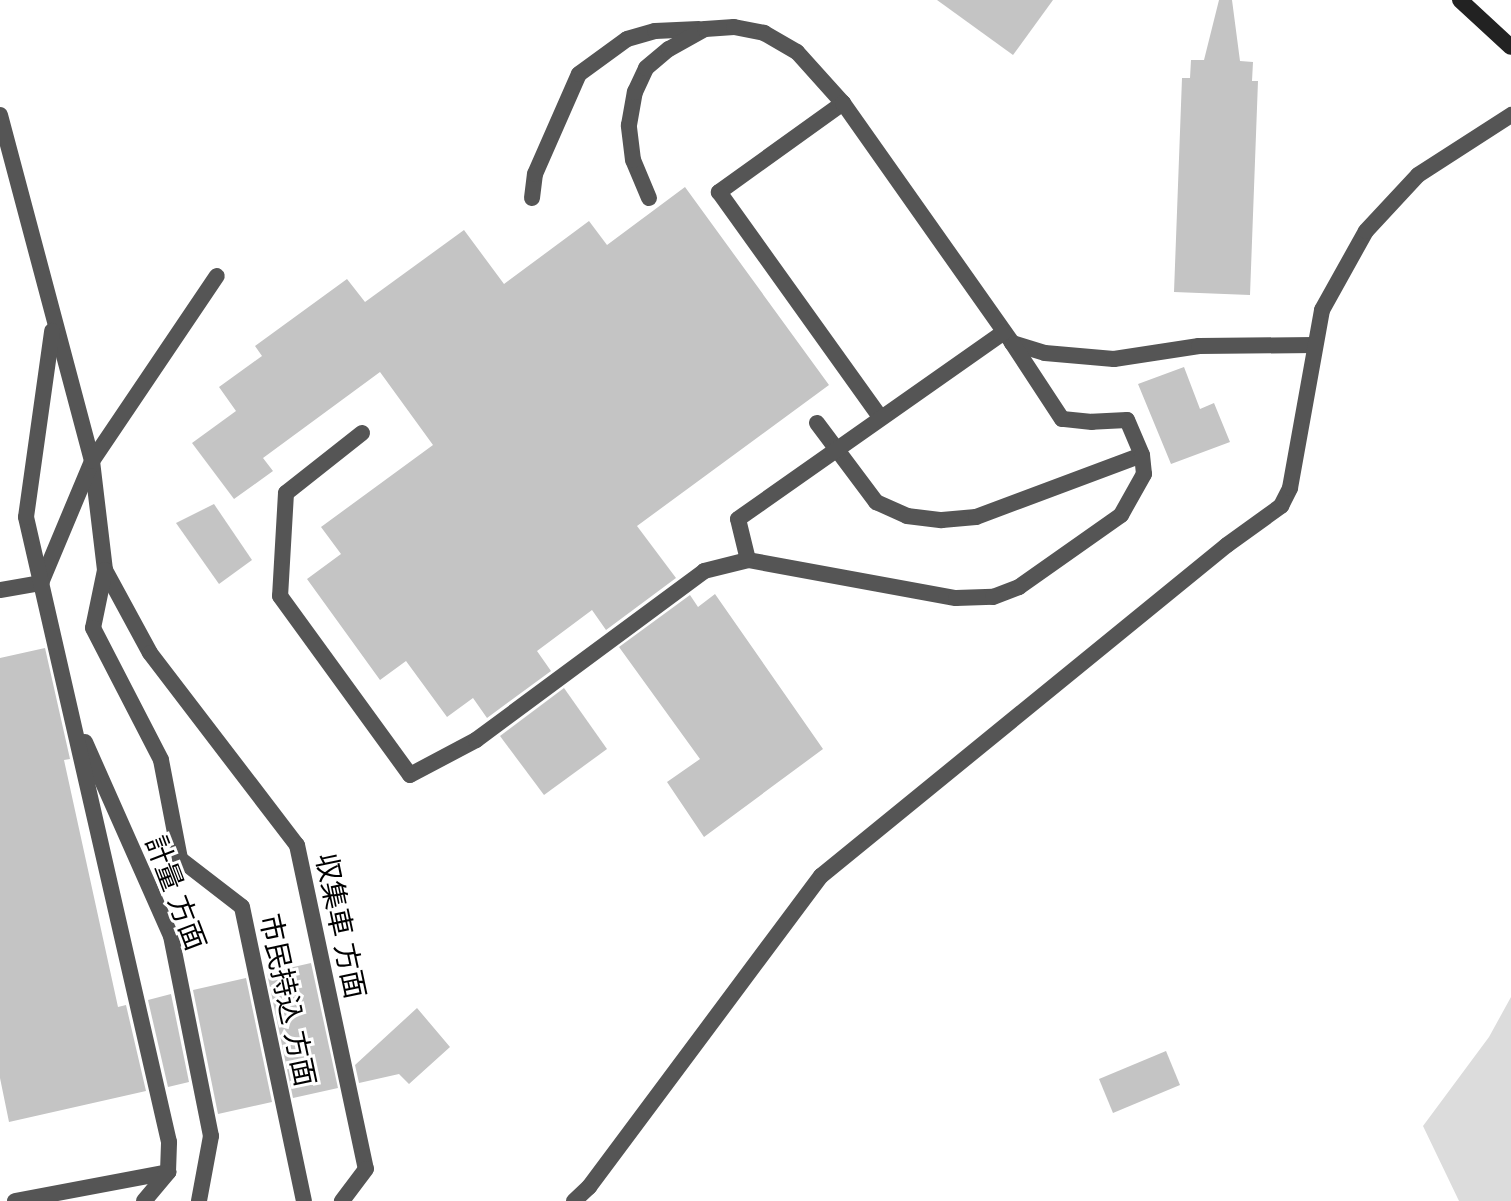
<!DOCTYPE html>
<meta charset="utf-8">
<style>
body{margin:0}
#map{position:relative;width:1511px;height:1201px;overflow:hidden;background:#fff;font-family:Quicksand,"Noto Sans JP",sans-serif}
div>[style]{position:absolute}
.green>*{inset:0;background:#dcdcdc}
.building>*{inset:0;background:#c4c4c4}
.lane>*{height:16px;margin:-8px;padding:0 8px;transform-origin:8px;border-radius:8px;background:#555}
.street>*{height:16px;margin:-8px;padding:0 8px;transform-origin:8px;border-radius:8px;background:#555}
.secondary>*{height:16px;margin:-8px;padding:0 8px;transform-origin:8px;border-radius:8px;background:#222}
span{translate:-50% -50%;white-space:nowrap;text-align:center;line-height:1.15;-webkit-text-stroke:6px #fff;paint-order:stroke}
.street-label{font-size:28px;color:#000}
</style>
<div id="map">
<div class="green">
<div style="clip-path:polygon(1511px 997px,1511px 1201px,1459px 1201px,1423px 1126px,1489px 1037px)"></div>
</div>
<div class="building">
<div style="clip-path:polygon(937px 0,1053px 0,1013px 55px)"></div>
<div style="clip-path:polygon(1219px 0,1232px 0,1240px 61px,1253px 62px,1252px 81px,1258px 81px,1250px 295px,1174px 292px,1182px 78px,1190px 78px,1191px 60px,1204px 60px)"></div>
<div style="clip-path:polygon(685px 187px,829px 385px,637px 526px,676px 578px,606px 630px,592px 610px,537px 651px,551px 671px,487px 718px,473px 698px,447px 717px,406px 661px,380px 680px,307px 579px,341px 554px,321px 527px,433px 445px,380px 372px,263px 458px,273px 471px,234px 499px,192px 443px,236px 411px,219px 387px,262px 356px,255px 346px,347px 279px,365px 302px,464px 230px,504px 284px,589px 221px,607px 245px)"></div>
<div style="clip-path:polygon(1184px 367px,1200px 409px,1214px 403px,1230px 442px,1171px 464px,1138px 384px)"></div>
<div style="clip-path:polygon(214px 504px,252px 560px,219px 584px,176px 523px)"></div>
<div style="clip-path:polygon(715px 594px,823px 749px,704px 837px,667px 782px,700px 759px,619px 647px,690px 595px,698px 607px)"></div>
<div style="clip-path:polygon(45px 648px,70px 759px,64px 760px,118px 1007px,126px 1005px,146px 1091px,9px 1122px,0 1078px,0 658px)"></div>
<div style="clip-path:polygon(564px 688px,607px 749px,544px 795px,500px 736px)"></div>
<div style="clip-path:polygon(311px 963px,338px 1088px,293px 1098px,267px 973px)"></div>
<div style="clip-path:polygon(246px 978px,272px 1102px,218px 1114px,193px 990px)"></div>
<div style="clip-path:polygon(171px 994px,189px 1082px,168px 1087px,148px 1000px)"></div>
<div style="clip-path:polygon(417px 1008px,450px 1047px,409px 1084px,399px 1074px,359px 1083px,355px 1065px)"></div>
<div style="clip-path:polygon(1166px 1051px,1180px 1085px,1113px 1113px,1099px 1079px)"></div>
</div>
<div class="lane">
<div style="left:843px;top:103px;width:153px;rotate:144.3deg"></div>
<div style="left:719px;top:192px;width:277px;rotate:54.4deg"></div>
<div style="left:0;top:115px;width:358px;rotate:75.1deg"></div>
<div style="left:92px;top:461px;width:110px;rotate:83.2deg"></div>
<div style="left:105px;top:570px;width:94px;rotate:61.5deg"></div>
<div style="left:150px;top:653px;width:242px;rotate:52.6deg"></div>
<div style="left:297px;top:845px;width:331px;rotate:78deg"></div>
<div style="left:366px;top:1169px;width:40px;rotate:127deg"></div>
<div style="left:532px;top:198px;width:24px;rotate:-83deg"></div>
<div style="left:535px;top:174px;width:109px;rotate:-66.3deg"></div>
<div style="left:579px;top:74px;width:59px;rotate:-36.1deg"></div>
<div style="left:627px;top:39px;width:29px;rotate:-16deg"></div>
<div style="left:655px;top:31px;width:44px;rotate:-2.6deg"></div>
<div style="left:649px;top:198px;width:41px;rotate:-112.8deg"></div>
<div style="left:633px;top:160px;width:35px;rotate:-97deg"></div>
<div style="left:629px;top:125px;width:34px;rotate:-80deg"></div>
<div style="left:635px;top:92px;width:26px;rotate:-65deg"></div>
<div style="left:646px;top:68px;width:30px;rotate:-40deg"></div>
<div style="left:669px;top:49px;width:41px;rotate:-29.1deg"></div>
<div style="left:705px;top:29px;width:29px;rotate:-4deg"></div>
<div style="left:734px;top:27px;width:31px;rotate:11deg"></div>
<div style="left:764px;top:33px;width:38px;rotate:30deg"></div>
<div style="left:797px;top:52px;width:69px;rotate:48deg"></div>
<div style="left:843px;top:103px;width:294px;rotate:54.8deg"></div>
<div style="left:1012px;top:343px;width:34px;rotate:17deg"></div>
<div style="left:1045px;top:353px;width:69px;rotate:5deg"></div>
<div style="left:1114px;top:359px;width:86px;rotate:-8.7deg"></div>
<div style="left:1199px;top:346px;width:116px;rotate:-0.5deg"></div>
<div style="left:817px;top:423px;width:99px;rotate:53.2deg"></div>
<div style="left:876px;top:502px;width:34px;rotate:24deg"></div>
<div style="left:907px;top:516px;width:35px;rotate:7deg"></div>
<div style="left:942px;top:520px;width:34px;rotate:-5deg"></div>
<div style="left:976px;top:517px;width:177px;rotate:-20.5deg"></div>
<div style="left:1142px;top:455px;width:38px;rotate:-113deg"></div>
<div style="left:1127px;top:420px;width:35px;rotate:177deg"></div>
<div style="left:1092px;top:422px;width:30px;rotate:-174deg"></div>
<div style="left:1062px;top:419px;width:91px;rotate:-123.3deg"></div>
<div style="left:362px;top:433px;width:97px;rotate:141.7deg"></div>
<div style="left:286px;top:493px;width:103px;rotate:93.3deg"></div>
<div style="left:280px;top:596px;width:221px;rotate:54deg"></div>
<div style="left:410px;top:775px;width:75px;rotate:-27.9deg"></div>
<div style="left:476px;top:740px;width:284px;rotate:-36.5deg"></div>
<div style="left:704px;top:571px;width:45px;rotate:-14deg"></div>
<div style="left:748px;top:560px;width:211px;rotate:10.4deg"></div>
<div style="left:956px;top:598px;width:37px;rotate:-2deg"></div>
<div style="left:993px;top:597px;width:28px;rotate:-21deg"></div>
<div style="left:1019px;top:587px;width:125px;rotate:-35.2deg"></div>
<div style="left:1121px;top:515px;width:47px;rotate:-60.7deg"></div>
<div style="left:1144px;top:474px;width:19px;rotate:-96deg"></div>
<div style="left:748px;top:560px;width:42px;rotate:-103.7deg"></div>
<div style="left:738px;top:519px;width:325px;rotate:-35.1deg"></div>
<div style="left:105px;top:570px;width:59px;rotate:101.7deg"></div>
<div style="left:93px;top:628px;width:148px;rotate:62.7deg"></div>
<div style="left:161px;top:760px;width:101px;rotate:79.1deg"></div>
<div style="left:180px;top:859px;width:78px;rotate:37.7deg"></div>
<div style="left:242px;top:907px;width:300px;rotate:78.1deg"></div>
<div style="left:0;top:590px;width:42px;rotate:-9.7deg"></div>
<div style="left:41px;top:583px;width:132px;rotate:-67.3deg"></div>
<div style="left:92px;top:461px;width:223px;rotate:-56deg"></div>
<div style="left:85px;top:742px;width:212px;rotate:66.1deg"></div>
<div style="left:171px;top:936px;width:204px;rotate:78.7deg"></div>
<div style="left:211px;top:1136px;width:66px;rotate:100.5deg"></div>
<div style="left:15px;top:1201px;width:156px;rotate:-10.7deg"></div>
<div style="left:168px;top:1172px;width:30px;rotate:-88deg"></div>
<div style="left:169px;top:1142px;width:641px;rotate:-102.89deg"></div>
<div style="left:26px;top:517px;width:188px;rotate:-82deg"></div>
<div style="left:144px;top:1201px;width:38px;rotate:-50deg"></div>
</div>
<div class="street">
<div style="left:574px;top:1201px;width:21px;rotate:-43deg"></div>
<div style="left:589px;top:1187px;width:388px;rotate:-53.3deg"></div>
<div style="left:821px;top:876px;width:524px;rotate:-39.19deg"></div>
<div style="left:1227px;top:545px;width:67px;rotate:-35.8deg"></div>
<div style="left:1281px;top:506px;width:20px;rotate:-63deg"></div>
<div style="left:1290px;top:488px;width:181px;rotate:-79.8deg"></div>
<div style="left:1322px;top:310px;width:90px;rotate:-60.9deg"></div>
<div style="left:1366px;top:231px;width:76px;rotate:-47.1deg"></div>
<div style="left:1418px;top:175px;width:111px;rotate:-32.8deg"></div>
</div>
<div class="secondary">
<div style="left:1460px;top:0;width:69px;rotate:42.7deg"></div>
</div>
<div class="street-label">
<span style="left:176px;top:893px;rotate:69deg">計量 方面</span>
<span style="left:341px;top:926px;rotate:78deg">収集車 方面</span>
<span style="left:288px;top:1000px;rotate:78deg">市民持込 方面</span>
</div>
</div>
